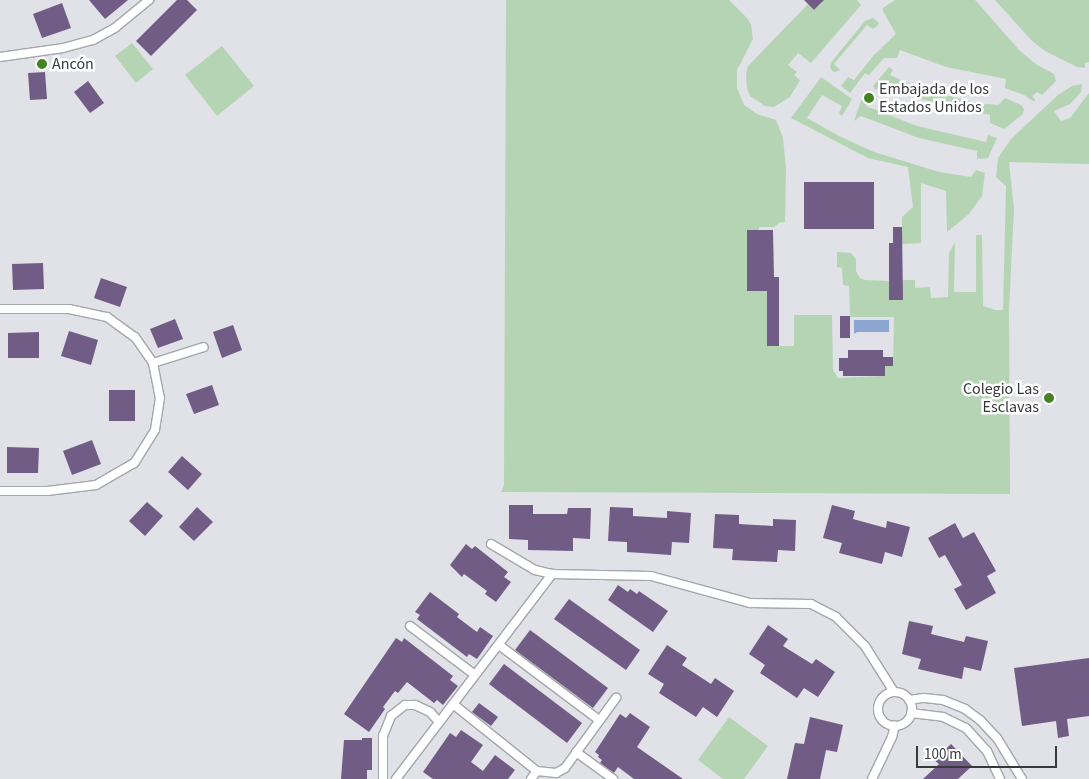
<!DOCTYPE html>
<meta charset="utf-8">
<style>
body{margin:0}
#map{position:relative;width:1089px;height:779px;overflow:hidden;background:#e0e2e7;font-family:"Source Sans 3",sans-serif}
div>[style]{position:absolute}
.green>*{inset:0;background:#b5d4b4}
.water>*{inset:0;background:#8da6d1}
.building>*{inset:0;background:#715c86}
.roads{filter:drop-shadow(1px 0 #a4a6ab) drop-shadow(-1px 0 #a4a6ab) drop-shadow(0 1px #a4a6ab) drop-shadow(0 -1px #a4a6ab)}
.minor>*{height:8px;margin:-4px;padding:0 4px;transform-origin:4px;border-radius:4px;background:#fff}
.minor>.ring{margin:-4px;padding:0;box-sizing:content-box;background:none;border:8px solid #fff;border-radius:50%}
.dots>*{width:14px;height:14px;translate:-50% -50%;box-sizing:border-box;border:2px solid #fff;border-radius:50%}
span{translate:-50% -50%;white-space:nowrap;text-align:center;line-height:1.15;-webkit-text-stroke:5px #fff;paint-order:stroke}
.poi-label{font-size:16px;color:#38393b}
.left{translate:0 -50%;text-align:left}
.right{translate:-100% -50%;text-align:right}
.scale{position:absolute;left:916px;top:746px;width:141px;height:22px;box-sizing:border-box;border:2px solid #38393b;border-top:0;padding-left:6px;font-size:15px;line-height:18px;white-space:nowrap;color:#38393b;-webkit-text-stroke:4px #fff;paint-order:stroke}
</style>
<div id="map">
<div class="green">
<div style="clip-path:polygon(506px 0,729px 0,747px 18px,751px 25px,753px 39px,737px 70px,737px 88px,744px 105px,757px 114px,776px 120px,783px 138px,786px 168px,785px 222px,779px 223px,774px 227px,759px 227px,759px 230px,747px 231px,747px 291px,767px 291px,767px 346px,794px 346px,794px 315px,832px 315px,833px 370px,838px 378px,884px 376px,885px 366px,893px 366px,894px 317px,850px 317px,849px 286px,843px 285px,842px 268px,837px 267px,837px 252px,851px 253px,856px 259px,856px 271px,860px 278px,865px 280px,889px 281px,889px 300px,902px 280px,915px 280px,915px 288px,930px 287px,931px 298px,948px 297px,949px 253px,955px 242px,954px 292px,976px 292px,976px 235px,982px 235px,983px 306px,995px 310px,1003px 310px,1006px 186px,996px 177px,998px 158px,1011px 139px,1058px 95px,1072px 86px,1082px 84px,1081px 92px,1070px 104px,1054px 111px,1061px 121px,1070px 118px,1089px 93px,1089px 164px,1009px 162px,1014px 209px,1009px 310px,1010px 494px,501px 492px,504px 485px)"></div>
<div style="clip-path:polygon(820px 0,857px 0,861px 5px,811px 63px,798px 53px,788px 65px,797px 72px,794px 75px,800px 80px,790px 97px,774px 107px,765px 106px,750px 96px,747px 88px,746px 74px,748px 66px,808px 4px,814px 10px,822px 3px)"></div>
<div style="clip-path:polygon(895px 0,975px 0,1020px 51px,1037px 65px,1054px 74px,1056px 81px,1042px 95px,1037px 92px,1032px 96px,1036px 101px,1033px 101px,1024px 95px,1005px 88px,1006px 79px,946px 67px,900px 50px,897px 58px,884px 58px,869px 75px,865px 73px,850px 93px,841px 86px,848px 77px,854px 80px,874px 55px,896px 34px,883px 11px,883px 8px)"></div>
<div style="clip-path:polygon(995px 0,1089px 0,1089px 62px,1085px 63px,1085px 68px,1077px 67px,1045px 51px,1032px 41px)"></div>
<div style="clip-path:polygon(873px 18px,879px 23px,878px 25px,873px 29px,867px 25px,834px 64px,840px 70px,835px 72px,832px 71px,830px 66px,833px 60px,865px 21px)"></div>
<div style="clip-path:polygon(132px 43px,153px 69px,136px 83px,115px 56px)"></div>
<div style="clip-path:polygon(222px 46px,254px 86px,217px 116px,185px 75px)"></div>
<div style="clip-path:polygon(889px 67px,893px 70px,890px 75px,919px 88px,977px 103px,998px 105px,1005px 98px,1021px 105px,1024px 109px,1023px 114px,1004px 129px,990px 123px,990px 115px,921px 99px,882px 85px,876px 90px,873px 86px)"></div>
<div style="clip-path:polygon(821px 77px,852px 99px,842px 116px,839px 113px,842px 106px,822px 95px,807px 118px,839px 136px,874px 152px,939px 172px,971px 177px,976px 170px,985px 173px,982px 196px,969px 214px,947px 232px,946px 191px,921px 183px,921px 243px,902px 244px,902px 217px,913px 207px,908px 167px,868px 158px,791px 118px)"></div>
<div style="clip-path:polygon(866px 97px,869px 100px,866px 106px,917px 126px,986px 142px,988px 135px,997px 138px,988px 158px,977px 159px,977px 151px,919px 138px,861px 116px,854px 121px,861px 101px)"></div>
<div style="clip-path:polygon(729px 717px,768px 746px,744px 779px,723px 779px,698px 760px)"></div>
</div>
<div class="water">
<div style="clip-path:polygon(854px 320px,889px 320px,889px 332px,857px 332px,854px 334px)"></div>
</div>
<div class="building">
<div style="clip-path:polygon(89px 0,128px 0,105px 19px)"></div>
<div style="clip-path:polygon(177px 0,187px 0,197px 10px,151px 56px,136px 41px)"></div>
<div style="clip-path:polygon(804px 0,824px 0,814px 10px)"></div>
<div style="clip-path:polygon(62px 3px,71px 28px,42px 38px,33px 14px)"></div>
<div style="clip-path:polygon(45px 72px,47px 99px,30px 100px,28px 73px)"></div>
<div style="clip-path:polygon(88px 81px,104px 103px,90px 113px,74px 92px)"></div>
<div style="clip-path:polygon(804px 182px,874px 182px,874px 229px,804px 229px)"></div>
<div style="clip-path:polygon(893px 227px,902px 227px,903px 300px,889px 300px,889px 243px,893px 243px)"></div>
<div style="clip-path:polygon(747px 230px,773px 230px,774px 277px,779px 277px,779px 346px,767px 346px,767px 291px,747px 291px)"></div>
<div style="clip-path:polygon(43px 263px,44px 289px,13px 290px,12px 264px)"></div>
<div style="clip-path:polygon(101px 278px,127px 287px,120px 307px,94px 298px)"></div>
<div style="clip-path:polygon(840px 316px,850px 316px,850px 338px,840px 338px)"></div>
<div style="clip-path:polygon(175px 319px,183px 339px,158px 348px,150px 329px)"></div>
<div style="clip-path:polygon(233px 325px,242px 350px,222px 358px,213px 332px)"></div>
<div style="clip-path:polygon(69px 331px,98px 340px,91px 365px,61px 356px)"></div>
<div style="clip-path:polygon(39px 332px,39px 358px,8px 358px,8px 333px)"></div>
<div style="clip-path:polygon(848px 350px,883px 350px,883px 357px,893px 357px,893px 366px,885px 366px,885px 376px,843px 376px,843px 371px,839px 371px,839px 358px,848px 358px)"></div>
<div style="clip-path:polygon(212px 385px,219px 405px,194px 414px,186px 394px)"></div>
<div style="clip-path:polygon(109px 390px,135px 390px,135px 421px,109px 421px)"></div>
<div style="clip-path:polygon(92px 440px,101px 464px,72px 475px,63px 451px)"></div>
<div style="clip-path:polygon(7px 447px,39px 448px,38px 473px,7px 473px)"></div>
<div style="clip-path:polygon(182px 456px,202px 474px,188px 490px,168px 472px)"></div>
<div style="clip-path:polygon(147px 502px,163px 516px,145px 536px,129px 521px)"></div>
<div style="clip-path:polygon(509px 505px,533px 505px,533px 514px,567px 514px,568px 508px,591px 508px,590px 539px,573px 538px,573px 551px,528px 550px,528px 540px,509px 539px)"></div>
<div style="clip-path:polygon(832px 505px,855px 511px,853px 519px,886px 528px,887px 521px,910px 527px,902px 557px,885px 552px,882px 564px,839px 553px,842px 543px,823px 538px)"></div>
<div style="clip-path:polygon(197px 507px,213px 522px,194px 541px,179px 527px)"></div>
<div style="clip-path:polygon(610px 507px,633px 508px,633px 516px,667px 518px,667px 511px,691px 513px,689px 543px,672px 542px,671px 555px,627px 552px,627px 542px,608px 541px)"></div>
<div style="clip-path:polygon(715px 514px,739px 515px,739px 524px,773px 526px,773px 519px,796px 520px,795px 551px,778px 550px,777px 562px,732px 560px,733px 549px,713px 548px)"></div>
<div style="clip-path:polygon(955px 523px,963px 538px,974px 532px,996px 571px,987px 576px,996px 593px,966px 610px,954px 589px,962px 585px,945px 555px,939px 558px,928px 538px)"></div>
<div style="clip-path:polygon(466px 544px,472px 549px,475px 546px,508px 572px,504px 577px,511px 582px,496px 602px,485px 594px,487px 591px,464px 574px,462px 577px,450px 565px)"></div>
<div style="clip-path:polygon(618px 585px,628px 592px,630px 589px,637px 594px,639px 591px,668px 611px,653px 632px,608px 600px)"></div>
<div style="clip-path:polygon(430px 592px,459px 614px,457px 617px,477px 632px,480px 627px,493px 636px,477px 659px,469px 654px,467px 657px,417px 619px,420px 615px,415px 612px)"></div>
<div style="clip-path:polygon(569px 599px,640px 650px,626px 670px,554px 619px)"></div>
<div style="clip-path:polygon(909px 621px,933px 626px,931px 634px,964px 642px,966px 636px,988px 641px,981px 671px,964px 667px,962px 679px,918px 669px,921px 659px,902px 654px)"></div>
<div style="clip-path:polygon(768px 625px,788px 639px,783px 646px,812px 664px,816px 659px,835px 672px,818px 697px,804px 688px,797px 698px,760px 673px,765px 665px,749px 654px)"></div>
<div style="clip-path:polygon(530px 630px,608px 688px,593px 708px,515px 650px)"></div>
<div style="clip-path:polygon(396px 638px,402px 642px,404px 638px,453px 676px,450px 680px,458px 686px,443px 705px,437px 700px,434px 703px,407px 682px,398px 693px,395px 691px,383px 707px,385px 709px,369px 732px,344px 714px)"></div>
<div style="clip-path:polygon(667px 645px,687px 658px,682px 665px,711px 684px,715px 678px,734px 691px,717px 717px,703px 707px,696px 717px,659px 693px,664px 684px,648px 674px)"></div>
<div style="clip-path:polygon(1089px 658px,1089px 716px,1067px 719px,1069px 736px,1058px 738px,1056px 721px,1022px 726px,1014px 668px)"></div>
<div style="clip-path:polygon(504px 664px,582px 723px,567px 743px,489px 684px)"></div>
<div style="clip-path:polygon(479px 703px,498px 717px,491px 726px,472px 712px)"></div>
<div style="clip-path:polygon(630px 713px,650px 727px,637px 747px,683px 779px,634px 779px,618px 767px,614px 773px,600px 763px,602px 760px,598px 757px,599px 755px,595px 752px,620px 714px,626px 718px)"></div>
<div style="clip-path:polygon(810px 717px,843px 725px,837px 752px,826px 750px,820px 779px,787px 779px,795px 743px,804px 744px)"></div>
<div style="clip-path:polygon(461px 730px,483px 745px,471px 762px,483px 771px,495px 755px,515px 770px,508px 779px,433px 779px,423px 772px,450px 733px,456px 737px)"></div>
<div style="clip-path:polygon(362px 738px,372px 738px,372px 770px,367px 770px,367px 779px,341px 779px,344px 740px,362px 740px)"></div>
<div style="clip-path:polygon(951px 744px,972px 766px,958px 779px,923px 779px,939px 764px,934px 760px)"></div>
</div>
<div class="roads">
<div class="minor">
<div style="left:0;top:57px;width:64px;rotate:-8.1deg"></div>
<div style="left:63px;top:48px;width:31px;rotate:-15deg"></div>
<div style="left:93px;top:40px;width:26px;rotate:-29deg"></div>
<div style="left:116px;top:27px;width:43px;rotate:-39.3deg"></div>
<div style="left:0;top:309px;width:69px"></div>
<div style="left:69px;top:309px;width:39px;rotate:12deg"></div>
<div style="left:107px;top:317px;width:34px;rotate:36deg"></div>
<div style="left:135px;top:337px;width:32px;rotate:55deg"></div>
<div style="left:153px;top:363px;width:36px;rotate:79deg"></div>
<div style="left:160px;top:398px;width:32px;rotate:99deg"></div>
<div style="left:155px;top:430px;width:39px;rotate:122deg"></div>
<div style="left:134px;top:463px;width:44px;rotate:149.9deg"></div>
<div style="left:96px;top:485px;width:49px;rotate:173deg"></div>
<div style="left:47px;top:491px;width:47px;rotate:180deg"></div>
<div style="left:153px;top:363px;width:53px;rotate:-17.4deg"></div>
<div style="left:491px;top:544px;width:51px;rotate:30.6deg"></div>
<div style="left:535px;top:570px;width:17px;rotate:13deg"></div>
<div style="left:552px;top:574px;width:99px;rotate:1.2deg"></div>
<div style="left:651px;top:576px;width:103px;rotate:15.3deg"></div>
<div style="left:750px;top:603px;width:61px;rotate:0.9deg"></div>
<div style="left:811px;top:604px;width:28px;rotate:27deg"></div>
<div style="left:836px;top:617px;width:41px;rotate:45deg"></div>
<div style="left:865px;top:646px;width:54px;rotate:57.8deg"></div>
<div style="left:410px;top:626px;width:81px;rotate:37deg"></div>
<div style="left:499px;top:645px;width:125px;rotate:36.9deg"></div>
<div class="ring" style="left:878px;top:692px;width:26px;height:26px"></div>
<div style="left:909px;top:700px;width:15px;rotate:-8deg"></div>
<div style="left:924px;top:698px;width:19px;rotate:6deg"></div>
<div style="left:943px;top:700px;width:24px;rotate:22deg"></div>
<div style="left:965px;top:709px;width:19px;rotate:36deg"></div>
<div style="left:980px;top:720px;width:25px;rotate:47deg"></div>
<div style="left:997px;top:738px;width:48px;rotate:58.6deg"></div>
<div style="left:453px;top:704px;width:107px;rotate:38.6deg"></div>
<div style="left:911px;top:713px;width:32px;rotate:7deg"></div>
<div style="left:943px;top:717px;width:25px;rotate:26deg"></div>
<div style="left:966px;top:728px;width:31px;rotate:48deg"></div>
<div style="left:987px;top:751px;width:31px;rotate:65deg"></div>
<div style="left:576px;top:752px;width:46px;rotate:36.1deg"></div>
<div style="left:383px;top:779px;width:43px;rotate:-90deg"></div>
<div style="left:383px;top:736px;width:22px;rotate:-68deg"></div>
<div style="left:391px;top:716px;width:18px;rotate:-38deg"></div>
<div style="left:405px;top:705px;width:10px"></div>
<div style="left:415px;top:705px;width:17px;rotate:25deg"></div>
<div style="left:430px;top:712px;width:13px;rotate:48deg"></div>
<div style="left:396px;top:779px;width:258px;rotate:-52.7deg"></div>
<div style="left:531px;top:779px;width:10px;rotate:-53deg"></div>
<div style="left:537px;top:771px;width:19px;rotate:6deg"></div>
<div style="left:556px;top:773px;width:10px;rotate:-29deg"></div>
<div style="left:565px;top:768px;width:87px;rotate:-53.9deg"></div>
<div style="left:872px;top:779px;width:47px;rotate:-64.5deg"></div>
<div style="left:892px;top:737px;width:12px;rotate:-76deg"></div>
</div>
</div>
<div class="dots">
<div style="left:42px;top:64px;background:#448323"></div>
<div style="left:869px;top:98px;background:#448323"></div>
<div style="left:1049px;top:398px;background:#448323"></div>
</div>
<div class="poi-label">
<span class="left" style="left:52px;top:64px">Ancón</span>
<span class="left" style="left:879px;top:98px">Embajada de los<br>Estados Unidos</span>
<span class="right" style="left:1039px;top:398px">Colegio Las<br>Esclavas</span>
</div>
<div class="scale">100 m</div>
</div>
